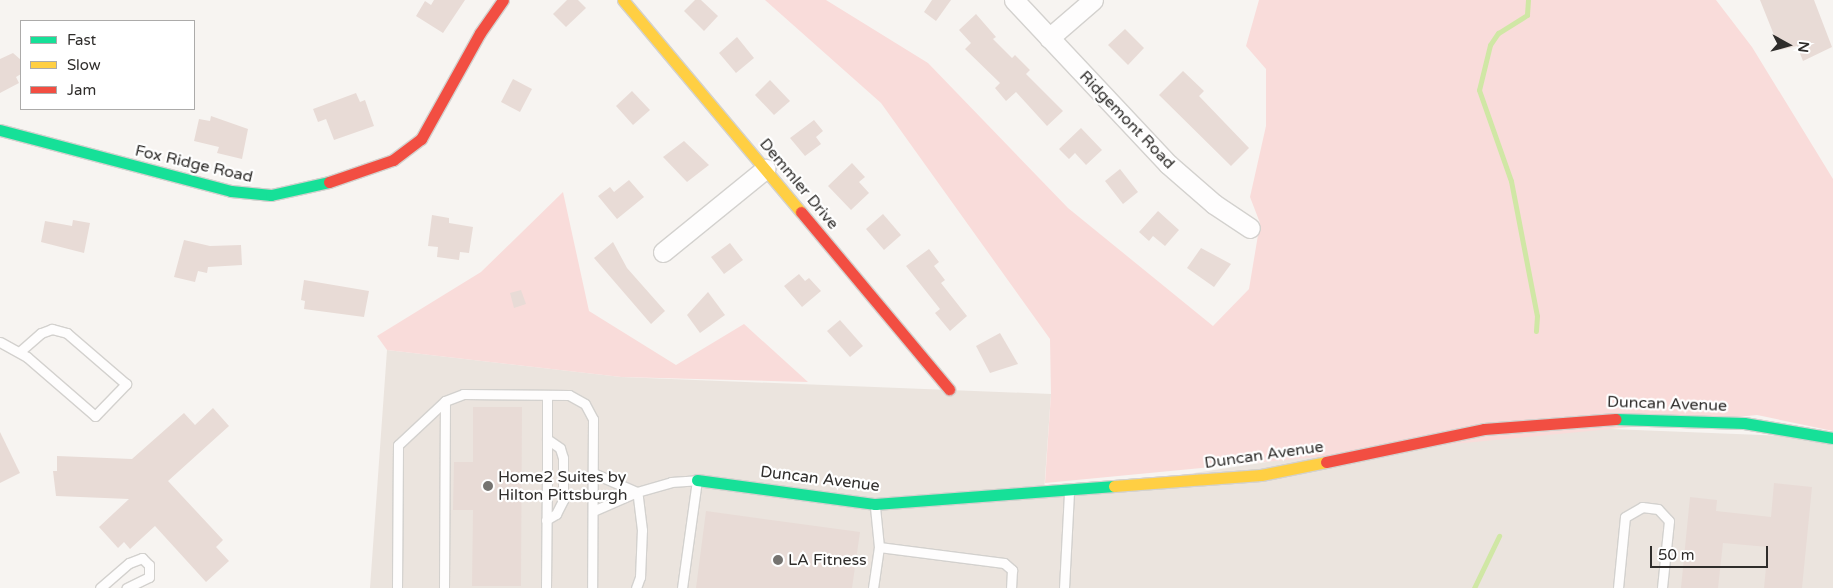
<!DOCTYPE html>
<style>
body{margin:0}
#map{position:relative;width:1833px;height:588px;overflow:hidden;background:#f7f4f1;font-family:"Varela Round",sans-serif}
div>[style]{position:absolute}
.built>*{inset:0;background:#ebe4de}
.green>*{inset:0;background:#f9dcda}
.stream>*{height:5px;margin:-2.5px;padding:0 2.5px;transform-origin:2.5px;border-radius:2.5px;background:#d0e7a5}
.building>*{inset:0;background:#e8dbd6}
.roads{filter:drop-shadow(1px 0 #d3d1ce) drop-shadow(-1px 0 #d3d1ce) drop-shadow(0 1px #d3d1ce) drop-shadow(0 -1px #d3d1ce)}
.lane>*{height:9px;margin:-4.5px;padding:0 4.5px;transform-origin:4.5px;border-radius:4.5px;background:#fefdfd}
.street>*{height:19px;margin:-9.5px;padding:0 9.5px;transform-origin:9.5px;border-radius:9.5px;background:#fefdfd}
.fast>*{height:11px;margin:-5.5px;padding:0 5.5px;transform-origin:5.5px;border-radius:5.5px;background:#16e098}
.slow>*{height:11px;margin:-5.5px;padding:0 5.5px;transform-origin:5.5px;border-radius:5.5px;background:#ffcf43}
.jam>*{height:11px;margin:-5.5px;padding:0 5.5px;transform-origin:5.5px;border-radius:5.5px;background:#f24e42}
.dots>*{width:14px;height:14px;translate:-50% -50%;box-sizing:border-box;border:2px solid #fff;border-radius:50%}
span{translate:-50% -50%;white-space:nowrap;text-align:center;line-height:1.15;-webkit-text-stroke:4.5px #fff;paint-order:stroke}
.street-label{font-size:16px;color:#2f2d2b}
.poi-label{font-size:16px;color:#2f2d2b}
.left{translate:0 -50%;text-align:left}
.legend{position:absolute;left:20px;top:20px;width:175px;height:90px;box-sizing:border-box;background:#fff;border:1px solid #acabaa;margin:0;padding:6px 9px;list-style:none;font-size:15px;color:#2f2d2b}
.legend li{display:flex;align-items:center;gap:10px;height:25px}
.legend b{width:25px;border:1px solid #acabaa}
.north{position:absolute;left:1763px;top:20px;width:50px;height:50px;-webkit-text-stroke:4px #fff;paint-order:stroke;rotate:97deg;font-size:14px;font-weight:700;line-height:20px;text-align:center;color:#2f2d2b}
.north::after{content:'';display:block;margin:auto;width:18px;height:22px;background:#2f2d2b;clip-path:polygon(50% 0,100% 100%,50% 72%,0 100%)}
.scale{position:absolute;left:1650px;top:546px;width:118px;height:22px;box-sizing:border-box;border:2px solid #2f2d2b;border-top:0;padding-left:6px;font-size:15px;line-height:18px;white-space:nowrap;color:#2f2d2b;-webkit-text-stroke:4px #fff;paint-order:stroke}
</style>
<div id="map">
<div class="built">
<div style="clip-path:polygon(387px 350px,621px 377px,1051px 394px,1044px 492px,1082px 490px,1511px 425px,1833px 438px,1833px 588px,370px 588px)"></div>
</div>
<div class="green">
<div style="clip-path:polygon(765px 0,826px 0,928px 63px,1068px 208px,1213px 326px,1249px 289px,1260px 223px,1250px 197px,1266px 126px,1266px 69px,1246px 46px,1259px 0,1716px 0,1752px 47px,1833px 179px,1833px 431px,1757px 415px,1045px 483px,1051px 394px,1050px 339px,881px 103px)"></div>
<div style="clip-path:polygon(563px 192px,589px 311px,676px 365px,744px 324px,808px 382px,621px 377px,387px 350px,377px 336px,481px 272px)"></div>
</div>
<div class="stream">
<div style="left:1528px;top:0;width:15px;rotate:94deg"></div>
<div style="left:1527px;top:15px;width:34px;rotate:148deg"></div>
<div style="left:1498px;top:33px;width:14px;rotate:124deg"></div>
<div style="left:1490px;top:45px;width:46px;rotate:103.7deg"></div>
<div style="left:1479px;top:90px;width:96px;rotate:70.6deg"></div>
<div style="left:1511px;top:181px;width:137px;rotate:79.1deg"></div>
<div style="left:1537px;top:316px;width:15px;rotate:94deg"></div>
<div style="left:1474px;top:588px;width:58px;rotate:-64.3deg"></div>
</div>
<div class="building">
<div style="clip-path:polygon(434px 0,465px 0,443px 33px,416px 16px,425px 1px,431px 5px)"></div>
<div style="clip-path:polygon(567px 0,578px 0,586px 8px,566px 27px,553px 14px)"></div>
<div style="clip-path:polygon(695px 0,701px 0,718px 16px,704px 31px,684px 11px)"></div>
<div style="clip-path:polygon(932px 0,951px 0,936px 21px,924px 12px)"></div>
<div style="clip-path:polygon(1760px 0,1814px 0,1832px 47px,1803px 61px,1797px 46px,1780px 50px)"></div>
<div style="clip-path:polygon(976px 14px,996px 37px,993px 39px,1012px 58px,1015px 55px,1030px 70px,1026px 74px,1063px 111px,1047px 126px,1016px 92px,1006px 101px,995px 88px,1000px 83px,965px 49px,971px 43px,959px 30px)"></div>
<div style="clip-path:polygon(1125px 29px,1144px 48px,1128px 65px,1108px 45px)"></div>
<div style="clip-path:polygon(737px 37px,754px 58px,736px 73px,719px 53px)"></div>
<div style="clip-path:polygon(13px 53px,21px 60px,21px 74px,16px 77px,19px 83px,0 93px,0 59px)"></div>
<div style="clip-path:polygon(1183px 71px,1204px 91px,1199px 96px,1249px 148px,1231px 166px,1159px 95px)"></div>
<div style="clip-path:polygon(513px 79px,532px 89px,520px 112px,501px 102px)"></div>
<div style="clip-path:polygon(770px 80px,790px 101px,774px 115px,755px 95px)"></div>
<div style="clip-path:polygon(632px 91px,650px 110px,633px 125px,616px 106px)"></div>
<div style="clip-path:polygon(356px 93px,360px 102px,365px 100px,374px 126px,334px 140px,326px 119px,318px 122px,313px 109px)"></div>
<div style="clip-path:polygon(211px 116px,248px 129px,242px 159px,217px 153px,219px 147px,194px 141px,199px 119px,210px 121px)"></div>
<div style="clip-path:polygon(814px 120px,823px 131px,816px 137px,821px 144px,805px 156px,790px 138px)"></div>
<div style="clip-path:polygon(1081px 128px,1102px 150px,1086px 165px,1075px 153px,1069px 159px,1059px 149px)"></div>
<div style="clip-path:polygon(684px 141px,709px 165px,687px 182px,663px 157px)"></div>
<div style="clip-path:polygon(852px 163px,865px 177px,859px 182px,869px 193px,851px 210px,828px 186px)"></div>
<div style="clip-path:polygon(1120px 169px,1138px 192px,1123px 204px,1105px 181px)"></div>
<div style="clip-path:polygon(629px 180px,644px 197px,617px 219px,598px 196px,610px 187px,614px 192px)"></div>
<div style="clip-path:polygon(1158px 211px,1179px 230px,1165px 246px,1153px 236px,1149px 241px,1139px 232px)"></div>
<div style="clip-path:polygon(883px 214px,901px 235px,884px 250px,866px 229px)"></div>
<div style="clip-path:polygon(432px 215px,449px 218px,449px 223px,473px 227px,469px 253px,460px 252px,459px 260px,437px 257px,438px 247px,428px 246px)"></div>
<div style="clip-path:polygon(73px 220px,90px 223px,84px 253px,41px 242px,45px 221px,72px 226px)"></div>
<div style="clip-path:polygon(184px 240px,210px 246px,241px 245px,242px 265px,208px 267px,207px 273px,198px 271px,195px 282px,174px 277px)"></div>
<div style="clip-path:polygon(613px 242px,627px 268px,665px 311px,651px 324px,594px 258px)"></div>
<div style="clip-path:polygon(730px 243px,743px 260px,724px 274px,711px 257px)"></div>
<div style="clip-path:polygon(1201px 248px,1231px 264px,1214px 287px,1187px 268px)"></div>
<div style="clip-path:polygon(929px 249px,939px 262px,934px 266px,945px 280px,941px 283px,967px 316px,950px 331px,935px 313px,940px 309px,906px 266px)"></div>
<div style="clip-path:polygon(799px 274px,805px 281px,809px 278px,821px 291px,802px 307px,784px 286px)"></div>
<div style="clip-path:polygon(304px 280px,369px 291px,364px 317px,304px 309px,305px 301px,301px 300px)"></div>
<div style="clip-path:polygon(521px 290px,526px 304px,514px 308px,510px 293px)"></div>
<div style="clip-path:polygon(708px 292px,725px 315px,700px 333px,687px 315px)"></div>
<div style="clip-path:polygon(840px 320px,863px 346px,850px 357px,827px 331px)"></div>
<div style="clip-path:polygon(1000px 333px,1018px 364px,990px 373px,976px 346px)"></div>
<div style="clip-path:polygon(473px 407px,522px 407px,521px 586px,472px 586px,473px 510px,453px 510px,454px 462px,473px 462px)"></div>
<div style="clip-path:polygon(213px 408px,229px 426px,168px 481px,223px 540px,216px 547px,229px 561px,206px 582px,155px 526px,130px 549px,124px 542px,118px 548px,99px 527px,129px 499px,56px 496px,53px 471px,57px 471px,57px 456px,132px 459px,184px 413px,195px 425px)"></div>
<div style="clip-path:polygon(0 432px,20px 473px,0 483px)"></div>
<div style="clip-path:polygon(1774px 483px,1812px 487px,1802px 588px,1764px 588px,1768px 547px,1723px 543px,1718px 588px,1681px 588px,1690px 497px,1717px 500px,1716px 511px,1771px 517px)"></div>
<div style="clip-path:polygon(706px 511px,860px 532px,852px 588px,696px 588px)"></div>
</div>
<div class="roads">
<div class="lane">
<div style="left:0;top:342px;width:31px;rotate:29deg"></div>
<div style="left:27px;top:357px;width:90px;rotate:40.9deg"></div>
<div style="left:95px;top:416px;width:45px;rotate:-45.9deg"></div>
<div style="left:126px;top:384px;width:78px;rotate:-139.2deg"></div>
<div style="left:67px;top:333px;width:16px;rotate:-165deg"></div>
<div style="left:52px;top:329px;width:12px;rotate:160deg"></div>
<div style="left:41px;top:333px;width:29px;rotate:139deg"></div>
<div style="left:547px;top:470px;width:75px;rotate:-90deg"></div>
<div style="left:593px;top:473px;width:48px;rotate:23.4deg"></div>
<div style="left:593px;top:511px;width:48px;rotate:-23.4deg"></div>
<div style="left:637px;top:492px;width:35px;rotate:-16deg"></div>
<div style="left:671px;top:482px;width:26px;rotate:-4deg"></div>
<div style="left:697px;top:480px;width:109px;rotate:97.9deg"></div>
<div style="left:546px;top:520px;width:12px;rotate:-31deg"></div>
<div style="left:556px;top:514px;width:16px;rotate:-63deg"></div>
<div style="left:563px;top:500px;width:42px;rotate:-90deg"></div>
<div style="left:563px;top:458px;width:10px;rotate:-107deg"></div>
<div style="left:560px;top:448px;width:16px;rotate:-145deg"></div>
<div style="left:879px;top:547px;width:126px;rotate:7.3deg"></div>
<div style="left:1004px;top:563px;width:11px;rotate:41deg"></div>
<div style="left:1012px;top:570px;width:18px;rotate:93deg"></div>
<div style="left:100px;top:588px;width:38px;rotate:-41deg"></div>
<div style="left:129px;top:563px;width:14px;rotate:-21deg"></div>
<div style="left:142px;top:558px;width:10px;rotate:45deg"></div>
<div style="left:149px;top:565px;width:12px;rotate:90deg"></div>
<div style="left:149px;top:577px;width:25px;rotate:154deg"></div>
<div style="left:397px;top:588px;width:143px;rotate:-89.6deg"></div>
<div style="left:398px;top:445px;width:64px;rotate:-43.1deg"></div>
<div style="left:445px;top:401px;width:19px;rotate:-21deg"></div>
<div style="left:463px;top:394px;width:106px;rotate:0.5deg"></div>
<div style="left:569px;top:395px;width:18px;rotate:29deg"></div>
<div style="left:585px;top:404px;width:17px;rotate:62deg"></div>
<div style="left:593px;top:419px;width:169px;rotate:90.3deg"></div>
<div style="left:444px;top:588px;width:187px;rotate:-89.7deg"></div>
<div style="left:546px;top:588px;width:106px;rotate:-89.5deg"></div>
<div style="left:636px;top:588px;width:12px;rotate:-70deg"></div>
<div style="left:640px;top:577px;width:47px;rotate:-87.6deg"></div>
<div style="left:642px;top:530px;width:38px;rotate:-97deg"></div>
<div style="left:873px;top:588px;width:41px;rotate:-81.7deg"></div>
<div style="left:879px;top:547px;width:40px;rotate:-95.7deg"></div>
<div style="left:1064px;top:588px;width:97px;rotate:-87deg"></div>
<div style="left:1618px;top:588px;width:71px;rotate:-84.4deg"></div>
<div style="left:1625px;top:517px;width:20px;rotate:-30deg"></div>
<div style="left:1642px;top:507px;width:16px;rotate:7deg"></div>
<div style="left:1658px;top:509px;width:16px;rotate:47deg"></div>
<div style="left:1669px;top:521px;width:67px;rotate:96deg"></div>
</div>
<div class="street">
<div style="left:1014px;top:0;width:225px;rotate:46.8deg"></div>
<div style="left:1168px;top:164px;width:61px;rotate:41deg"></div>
<div style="left:1214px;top:204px;width:43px;rotate:33.7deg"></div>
<div style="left:1049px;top:38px;width:58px;rotate:-40.8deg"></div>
<div style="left:663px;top:252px;width:132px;rotate:-39.1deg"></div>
</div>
<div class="fast">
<div style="left:0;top:130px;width:239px;rotate:14.8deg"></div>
<div style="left:231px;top:191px;width:40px;rotate:5.7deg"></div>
<div style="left:271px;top:195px;width:59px;rotate:-12.6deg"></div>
<div style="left:1616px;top:419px;width:128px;rotate:1.8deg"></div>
<div style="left:1744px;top:423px;width:90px;rotate:9.6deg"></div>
<div style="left:697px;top:480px;width:180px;rotate:7.7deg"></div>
<div style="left:875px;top:504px;width:240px;rotate:-4.3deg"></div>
</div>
<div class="slow">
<div style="left:623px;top:0;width:277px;rotate:50deg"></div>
<div style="left:1114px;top:486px;width:147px;rotate:-4.3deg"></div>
<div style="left:1261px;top:475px;width:66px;rotate:-11.3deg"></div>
</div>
<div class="jam">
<div style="left:329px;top:182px;width:68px;rotate:-19deg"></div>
<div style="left:393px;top:160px;width:35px;rotate:-37deg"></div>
<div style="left:421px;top:139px;width:121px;rotate:-60.9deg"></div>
<div style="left:480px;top:33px;width:40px;rotate:-55.1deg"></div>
<div style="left:801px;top:212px;width:231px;rotate:50.1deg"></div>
<div style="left:1326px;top:462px;width:161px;rotate:-11.8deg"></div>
<div style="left:1484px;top:429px;width:132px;rotate:-4.3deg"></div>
</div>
</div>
<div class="dots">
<div style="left:488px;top:486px;background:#757370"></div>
<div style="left:778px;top:560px;background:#757370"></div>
</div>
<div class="street-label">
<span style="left:1127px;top:120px;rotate:46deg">Ridgemont Road</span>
<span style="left:194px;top:164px;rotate:13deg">Fox Ridge Road</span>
<span style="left:799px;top:184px;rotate:50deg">Demmler Drive</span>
<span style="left:1667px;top:404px;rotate:2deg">Duncan Avenue</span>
<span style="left:1264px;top:455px;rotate:-8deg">Duncan Avenue</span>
<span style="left:820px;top:479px;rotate:7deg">Duncan Avenue</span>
</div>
<div class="poi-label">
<span class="left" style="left:498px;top:486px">Home2 Suites by<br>Hilton Pittsburgh</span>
<span class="left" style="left:788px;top:560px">LA Fitness</span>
</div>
<ul class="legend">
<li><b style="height:6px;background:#16e098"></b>Fast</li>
<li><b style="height:6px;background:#ffcf43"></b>Slow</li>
<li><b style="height:6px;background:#f24e42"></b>Jam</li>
</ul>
<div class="north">N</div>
<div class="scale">50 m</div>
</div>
